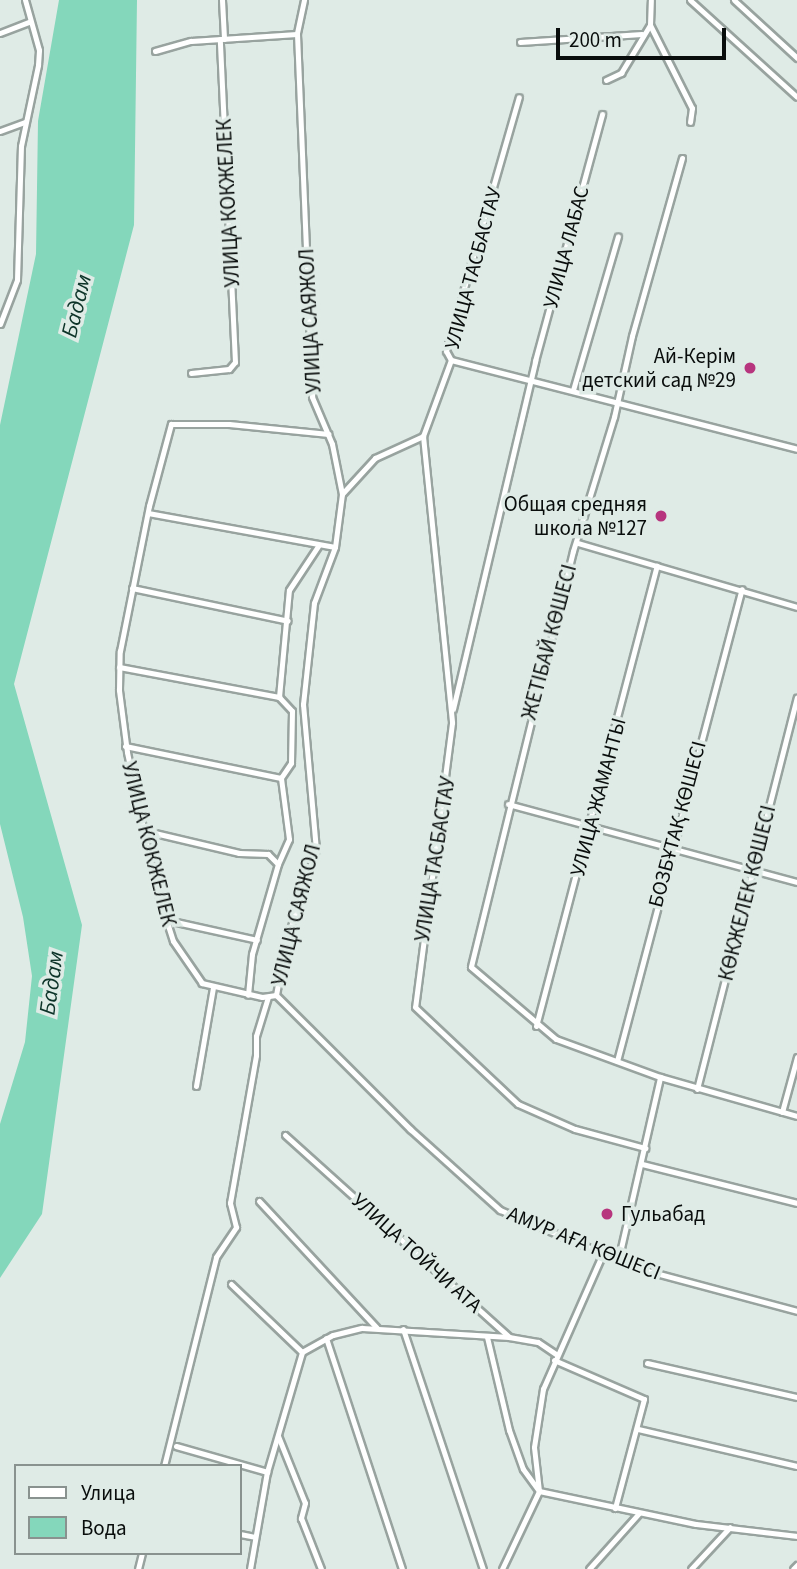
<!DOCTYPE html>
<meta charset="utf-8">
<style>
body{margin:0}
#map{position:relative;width:797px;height:1569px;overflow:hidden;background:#dfebe6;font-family:"Source Sans 3",sans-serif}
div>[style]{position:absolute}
.water>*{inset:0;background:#84d7bb}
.roads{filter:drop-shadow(2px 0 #98a39f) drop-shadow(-2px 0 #98a39f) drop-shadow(0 2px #98a39f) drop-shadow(0 -2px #98a39f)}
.minor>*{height:5px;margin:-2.5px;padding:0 2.5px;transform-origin:2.5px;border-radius:2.5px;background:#fff}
.dots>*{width:19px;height:19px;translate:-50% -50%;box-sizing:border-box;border:4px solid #dfebe6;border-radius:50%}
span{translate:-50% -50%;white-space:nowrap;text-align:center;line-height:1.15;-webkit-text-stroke:7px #dfebe6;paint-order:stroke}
.street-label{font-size:21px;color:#090d0c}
.poi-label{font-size:21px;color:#090d0c}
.right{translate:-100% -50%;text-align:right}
.left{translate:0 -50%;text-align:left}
.water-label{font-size:23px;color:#0c3328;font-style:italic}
.legend{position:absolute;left:14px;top:1464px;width:228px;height:91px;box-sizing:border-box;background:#dfebe6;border:2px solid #89928f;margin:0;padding:9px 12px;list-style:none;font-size:21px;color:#090d0c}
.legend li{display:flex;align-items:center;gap:14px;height:35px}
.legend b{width:35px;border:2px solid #89928f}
.scale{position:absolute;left:556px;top:28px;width:170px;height:32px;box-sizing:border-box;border:4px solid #090d0c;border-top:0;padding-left:9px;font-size:21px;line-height:24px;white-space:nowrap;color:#090d0c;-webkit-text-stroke:5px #dfebe6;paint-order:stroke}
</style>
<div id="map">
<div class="water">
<div style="clip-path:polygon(59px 0,137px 0,134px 225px,14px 684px,82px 925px,42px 1214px,0 1278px,0 1124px,25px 1042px,32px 976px,23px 917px,0 824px,0 425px,36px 254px,38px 121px)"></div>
</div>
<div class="roads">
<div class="minor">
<div style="left:222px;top:0;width:39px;rotate:87deg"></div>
<div style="left:304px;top:0;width:35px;rotate:102deg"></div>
<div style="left:297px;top:34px;width:363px;rotate:87.6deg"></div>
<div style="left:312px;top:397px;width:51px;rotate:66.9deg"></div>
<div style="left:332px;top:444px;width:51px;rotate:78.7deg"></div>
<div style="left:342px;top:494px;width:53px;rotate:97.5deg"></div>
<div style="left:335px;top:547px;width:60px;rotate:110.6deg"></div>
<div style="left:314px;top:603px;width:102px;rotate:96.2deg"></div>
<div style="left:303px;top:704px;width:146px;rotate:84.9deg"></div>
<div style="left:316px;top:849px;width:101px;rotate:107.9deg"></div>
<div style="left:285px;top:945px;width:51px;rotate:100.2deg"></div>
<div style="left:276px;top:995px;width:190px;rotate:45deg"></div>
<div style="left:410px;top:1129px;width:121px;rotate:42deg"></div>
<div style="left:500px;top:1210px;width:149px;rotate:22.9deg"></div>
<div style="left:637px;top:1268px;width:166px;rotate:15deg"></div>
<div style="left:690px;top:0;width:144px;rotate:42.2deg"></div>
<div style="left:734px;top:0;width:86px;rotate:42.6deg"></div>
<div style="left:650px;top:25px;width:93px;rotate:63.2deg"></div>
<div style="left:692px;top:108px;width:14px;rotate:98deg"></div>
<div style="left:0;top:33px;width:31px;rotate:-21deg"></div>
<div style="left:520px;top:42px;width:122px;rotate:-3.8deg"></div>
<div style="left:155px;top:51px;width:37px;rotate:-16deg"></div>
<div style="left:191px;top:41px;width:106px;rotate:-3.8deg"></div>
<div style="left:606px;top:80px;width:17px;rotate:-25deg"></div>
<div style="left:621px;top:73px;width:56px;rotate:-58.9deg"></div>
<div style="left:650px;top:25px;width:25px;rotate:-88deg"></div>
<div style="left:0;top:131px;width:27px;rotate:-20deg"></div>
<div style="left:682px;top:158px;width:185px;rotate:105.7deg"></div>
<div style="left:632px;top:336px;width:83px;rotate:102.5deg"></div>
<div style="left:614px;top:417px;width:140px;rotate:107deg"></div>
<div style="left:573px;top:551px;width:428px;rotate:103.8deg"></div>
<div style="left:471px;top:967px;width:111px;rotate:40.3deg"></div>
<div style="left:556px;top:1039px;width:111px;rotate:20.1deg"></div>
<div style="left:660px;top:1077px;width:142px;rotate:15.9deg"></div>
<div style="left:0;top:324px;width:47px;rotate:-68.9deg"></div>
<div style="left:17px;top:280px;width:134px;rotate:-88.3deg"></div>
<div style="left:21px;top:146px;width:83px;rotate:-78.1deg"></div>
<div style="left:38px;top:65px;width:15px;rotate:-86deg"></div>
<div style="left:39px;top:50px;width:52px;rotate:-105.6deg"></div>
<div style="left:451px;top:360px;width:357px;rotate:14.4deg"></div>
<div style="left:191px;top:373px;width:38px;rotate:-6deg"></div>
<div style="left:229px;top:369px;width:9px;rotate:-49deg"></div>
<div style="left:235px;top:362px;width:323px;rotate:-92.7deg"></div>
<div style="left:573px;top:390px;width:160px;rotate:-73.7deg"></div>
<div style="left:423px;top:436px;width:81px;rotate:-69.8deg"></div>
<div style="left:451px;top:360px;width:10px;rotate:-119deg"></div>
<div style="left:446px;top:351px;width:264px;rotate:-74deg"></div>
<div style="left:342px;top:494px;width:49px;rotate:-47.5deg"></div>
<div style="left:375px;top:458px;width:53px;rotate:-24.6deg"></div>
<div style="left:423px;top:436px;width:288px;rotate:84.2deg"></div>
<div style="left:452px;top:723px;width:286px;rotate:97.4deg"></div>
<div style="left:415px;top:1007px;width:141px;rotate:43.3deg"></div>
<div style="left:518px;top:1104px;width:62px;rotate:23.7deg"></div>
<div style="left:575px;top:1129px;width:73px;rotate:15.2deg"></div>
<div style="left:148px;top:513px;width:190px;rotate:10.3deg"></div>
<div style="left:578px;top:543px;width:228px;rotate:16.3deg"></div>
<div style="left:132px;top:588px;width:159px;rotate:11.9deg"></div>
<div style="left:119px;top:667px;width:163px;rotate:10.6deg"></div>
<div style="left:279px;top:697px;width:107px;rotate:-84.7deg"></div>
<div style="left:289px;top:590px;width:53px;rotate:-56.6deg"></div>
<div style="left:279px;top:697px;width:19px;rotate:47deg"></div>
<div style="left:292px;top:711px;width:52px;rotate:91.1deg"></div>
<div style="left:291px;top:763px;width:18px;rotate:124deg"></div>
<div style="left:453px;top:709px;width:358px;rotate:-76.7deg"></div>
<div style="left:535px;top:361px;width:256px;rotate:-74.8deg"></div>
<div style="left:125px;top:746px;width:159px;rotate:11.6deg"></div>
<div style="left:508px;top:804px;width:299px;rotate:15.1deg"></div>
<div style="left:142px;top:830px;width:100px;rotate:13.3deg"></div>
<div style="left:239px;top:853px;width:29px;rotate:2deg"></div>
<div style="left:268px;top:854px;width:14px;rotate:45deg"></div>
<div style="left:278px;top:864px;width:94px;rotate:106.1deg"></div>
<div style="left:252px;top:954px;width:41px;rotate:95.6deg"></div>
<div style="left:278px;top:864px;width:27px;rotate:-66deg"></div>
<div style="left:289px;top:839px;width:62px;rotate:-97.5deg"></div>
<div style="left:167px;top:920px;width:92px;rotate:12.5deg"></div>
<div style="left:276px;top:995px;width:14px;rotate:172deg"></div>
<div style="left:262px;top:997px;width:62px;rotate:-166.9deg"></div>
<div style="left:202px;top:983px;width:51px;rotate:-124.6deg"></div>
<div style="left:173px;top:941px;width:59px;rotate:-107.8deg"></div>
<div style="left:155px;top:885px;width:136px;rotate:-101.9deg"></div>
<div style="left:127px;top:752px;width:63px;rotate:-97.4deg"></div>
<div style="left:119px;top:690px;width:39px;rotate:-89deg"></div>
<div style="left:120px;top:651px;width:148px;rotate:-78.7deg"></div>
<div style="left:149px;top:506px;width:85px;rotate:-75deg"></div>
<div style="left:171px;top:424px;width:58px"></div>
<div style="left:229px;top:424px;width:100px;rotate:5.7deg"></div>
<div style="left:536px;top:1026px;width:476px;rotate:-75.3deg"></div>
<div style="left:617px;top:1061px;width:488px;rotate:-75.2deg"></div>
<div style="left:196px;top:1086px;width:99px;rotate:-80.2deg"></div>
<div style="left:697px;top:1089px;width:404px;rotate:-75.7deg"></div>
<div style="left:782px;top:1112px;width:57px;rotate:-74.7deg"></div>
<div style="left:285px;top:1135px;width:302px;rotate:42deg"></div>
<div style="left:509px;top:1337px;width:29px;rotate:10deg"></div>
<div style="left:538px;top:1342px;width:23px;rotate:34deg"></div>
<div style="left:642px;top:1164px;width:160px;rotate:14.1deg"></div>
<div style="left:259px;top:1201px;width:173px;rotate:47.1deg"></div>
<div style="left:618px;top:1261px;width:189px;rotate:-77.1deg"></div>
<div style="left:231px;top:1284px;width:98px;rotate:43.8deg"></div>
<div style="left:403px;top:1329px;width:253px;rotate:71.6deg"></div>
<div style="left:487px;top:1337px;width:96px;rotate:76.7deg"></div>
<div style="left:509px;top:1430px;width:41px;rotate:70.3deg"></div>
<div style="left:523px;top:1469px;width:27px;rotate:54deg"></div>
<div style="left:539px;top:1491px;width:160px;rotate:11.9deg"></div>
<div style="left:696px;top:1524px;width:102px;rotate:6.8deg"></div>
<div style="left:326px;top:1338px;width:243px;rotate:71.8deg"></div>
<div style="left:554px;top:1360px;width:98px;rotate:23.4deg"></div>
<div style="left:644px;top:1399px;width:113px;rotate:104.9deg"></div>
<div style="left:647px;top:1363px;width:154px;rotate:12.8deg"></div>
<div style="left:638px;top:1429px;width:163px;rotate:13.1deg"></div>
<div style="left:278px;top:1436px;width:72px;rotate:68.1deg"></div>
<div style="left:305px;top:1503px;width:16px;rotate:105deg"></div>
<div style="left:301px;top:1518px;width:55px;rotate:68.6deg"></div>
<div style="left:176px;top:1446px;width:95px;rotate:15.9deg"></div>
<div style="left:164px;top:1466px;width:215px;rotate:-76deg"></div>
<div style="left:216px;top:1257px;width:36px;rotate:-56deg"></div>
<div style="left:236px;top:1227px;width:25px;rotate:-104deg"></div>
<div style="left:230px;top:1203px;width:150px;rotate:-80deg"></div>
<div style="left:256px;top:1055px;width:19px;rotate:-90deg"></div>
<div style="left:256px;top:1036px;width:41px;rotate:-72.9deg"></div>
<div style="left:240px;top:1534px;width:15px;rotate:11deg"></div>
<div style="left:138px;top:1569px;width:16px;rotate:-76deg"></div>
<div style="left:250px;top:1569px;width:98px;rotate:-80.1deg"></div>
<div style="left:267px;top:1472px;width:125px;rotate:-73.7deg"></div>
<div style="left:302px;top:1352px;width:35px;rotate:-29deg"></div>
<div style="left:333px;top:1335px;width:30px;rotate:-14deg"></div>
<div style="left:362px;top:1328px;width:147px;rotate:3.5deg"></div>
<div style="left:502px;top:1569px;width:86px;rotate:-64.6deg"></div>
<div style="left:539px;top:1491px;width:44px;rotate:-96.5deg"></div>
<div style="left:534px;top:1447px;width:59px;rotate:-81.2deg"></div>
<div style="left:543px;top:1389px;width:149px;rotate:-66.2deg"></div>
<div style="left:589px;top:1569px;width:75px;rotate:-48.2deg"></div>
<div style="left:691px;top:1569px;width:57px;rotate:-47.1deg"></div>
<div style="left:793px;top:1569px;width:6px;rotate:-45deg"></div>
</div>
</div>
<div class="dots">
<div style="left:750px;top:368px;background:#b7357e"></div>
<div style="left:661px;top:516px;background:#b7357e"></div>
<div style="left:607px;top:1214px;background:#b7357e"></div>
</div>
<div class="street-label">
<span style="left:228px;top:203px;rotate:-93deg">УЛИЦА КОКЖЕЛЕК</span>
<span style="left:566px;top:247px;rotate:-75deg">УЛИЦА ЛАБАС</span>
<span style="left:473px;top:268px;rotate:-75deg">УЛИЦА ТАСБАСТАУ</span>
<span style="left:310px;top:321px;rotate:-93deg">УЛИЦА САЯЖОЛ</span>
<span style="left:549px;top:642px;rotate:-75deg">ЖЕТІБАЙ КӨШЕСІ</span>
<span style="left:598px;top:797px;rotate:-75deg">УЛИЦА ЖАМАНТЫ</span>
<span style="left:677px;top:824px;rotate:-75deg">БОЗБҰТАҚ КӨШЕСІ</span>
<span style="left:149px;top:844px;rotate:76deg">УЛИЦА КОКЖЕЛЕК</span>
<span style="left:435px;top:859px;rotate:-81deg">УЛИЦА ТАСБАСТАУ</span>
<span style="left:747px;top:893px;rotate:-76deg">КӨКЖЕЛЕК КӨШЕСІ</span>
<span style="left:296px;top:915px;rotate:-76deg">УЛИЦА САЯЖОЛ</span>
<span style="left:584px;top:1243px;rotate:22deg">АМУР АҒА КӨШЕСІ</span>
<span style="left:417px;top:1253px;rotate:42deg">УЛИЦА ТОЙЧИ АТА</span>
</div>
<div class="poi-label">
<span class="right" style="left:736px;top:368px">Ай-Керім<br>детский сад №29</span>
<span class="right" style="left:647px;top:516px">Общая средняя<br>школа №127</span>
<span class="left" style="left:621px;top:1214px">Гульабад</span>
</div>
<div class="water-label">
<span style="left:77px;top:306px;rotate:-76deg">Бадам</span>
<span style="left:52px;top:983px;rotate:-82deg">Бадам</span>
</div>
<ul class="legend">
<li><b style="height:9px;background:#fff"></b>Улица</li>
<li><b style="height:19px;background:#84d7bb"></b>Вода</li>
</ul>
<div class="scale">200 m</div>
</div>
